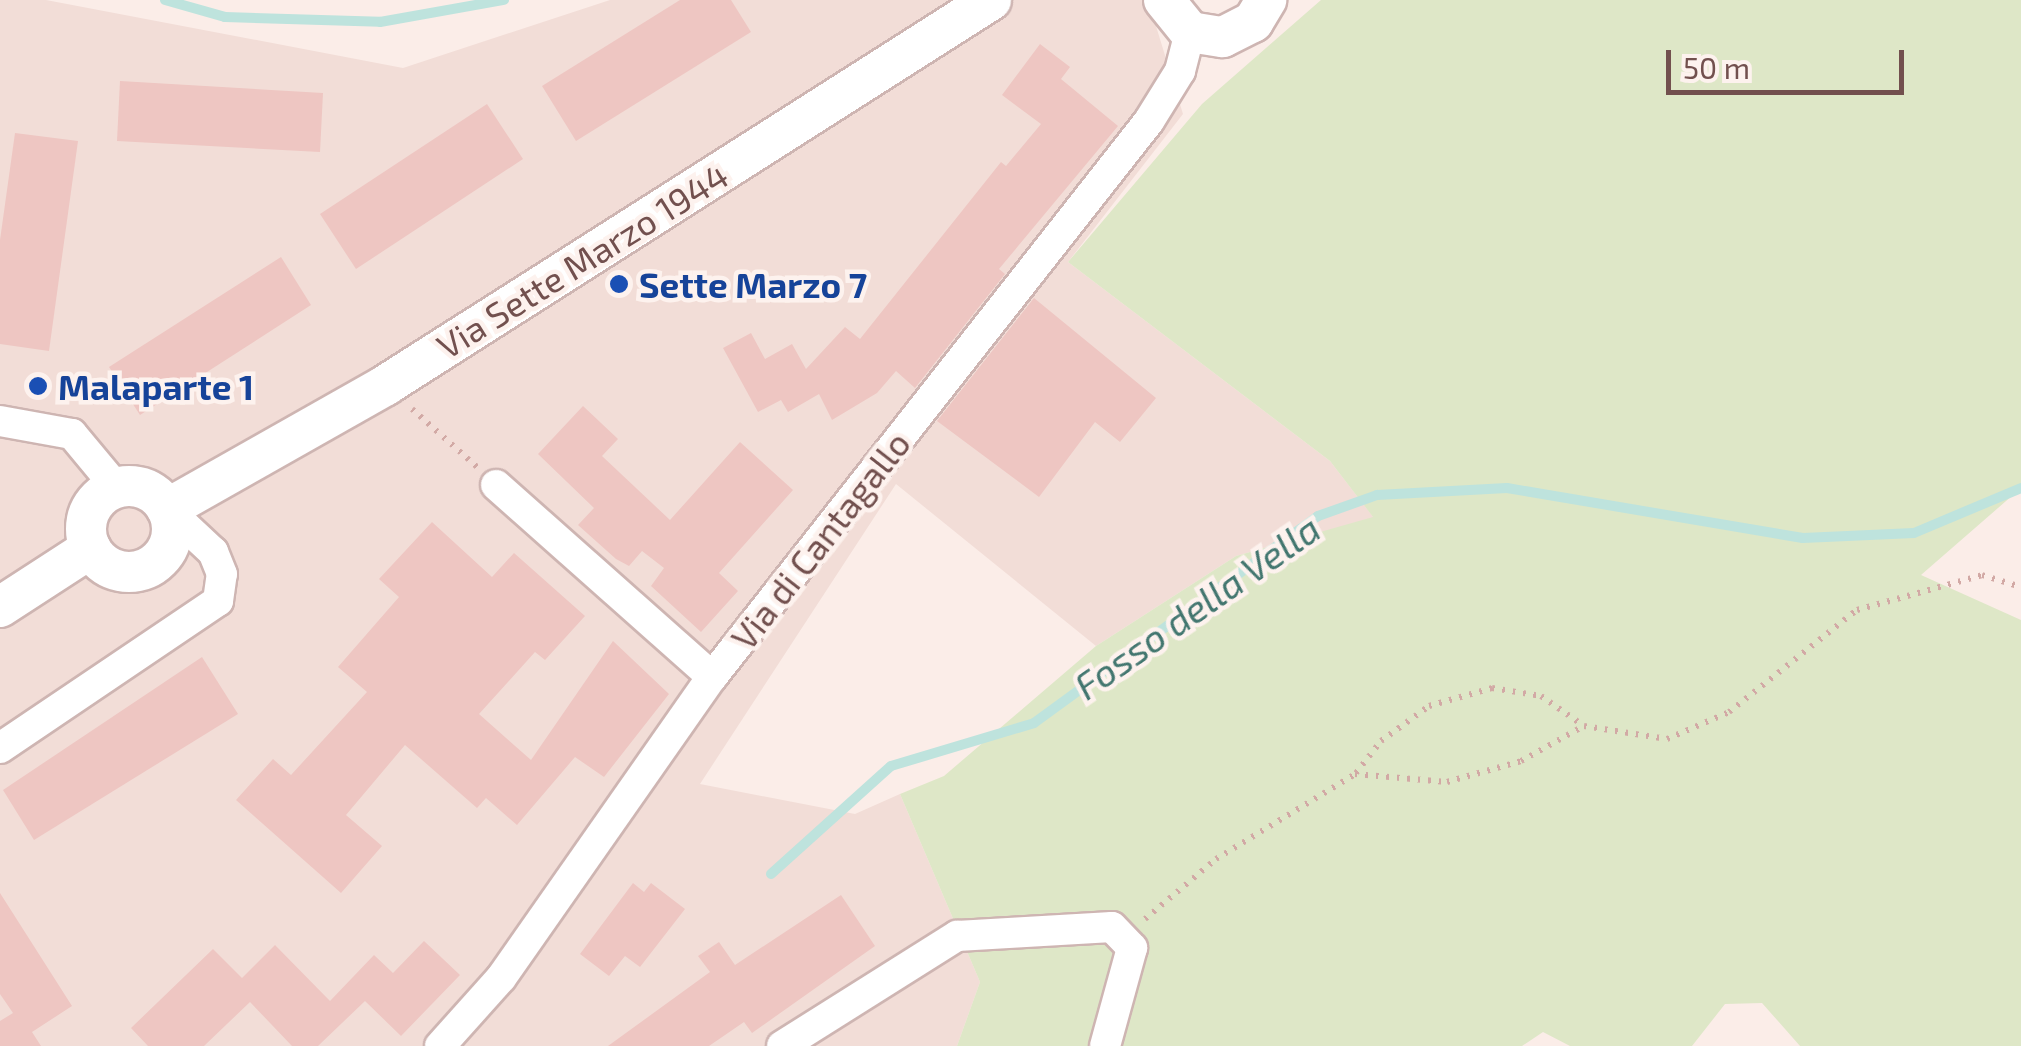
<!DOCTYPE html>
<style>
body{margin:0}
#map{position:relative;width:2021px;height:1046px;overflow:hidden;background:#fbede8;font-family:"Exo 2",sans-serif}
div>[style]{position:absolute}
.residential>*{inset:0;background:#f2ddd7}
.green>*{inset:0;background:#dee7c7}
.stream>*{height:10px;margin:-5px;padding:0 5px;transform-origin:5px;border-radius:5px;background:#bee3dd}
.building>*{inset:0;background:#eec6c2}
.path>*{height:6px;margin-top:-3px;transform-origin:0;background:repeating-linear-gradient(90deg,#d2a9a5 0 2.5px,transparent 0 10.5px)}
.roads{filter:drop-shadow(2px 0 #ceb5b2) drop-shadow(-2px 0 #ceb5b2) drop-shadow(0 2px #ceb5b2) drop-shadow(0 -2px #ceb5b2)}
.street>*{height:30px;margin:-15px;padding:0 15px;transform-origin:15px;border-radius:15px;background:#fff}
.secondary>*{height:40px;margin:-20px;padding:0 20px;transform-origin:20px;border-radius:20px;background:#fff}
.secondary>.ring{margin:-20px;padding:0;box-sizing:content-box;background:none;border:40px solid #fff;border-radius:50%}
.dots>*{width:28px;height:28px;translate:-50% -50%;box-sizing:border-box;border:5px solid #fdf2ee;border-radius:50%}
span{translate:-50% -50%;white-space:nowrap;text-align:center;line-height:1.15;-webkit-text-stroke:9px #fdf2ee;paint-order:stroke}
.street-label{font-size:35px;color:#72504e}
.transit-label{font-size:35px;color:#164399;font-weight:700}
.left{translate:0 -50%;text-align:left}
.water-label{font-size:38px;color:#42766f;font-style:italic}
.scale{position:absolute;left:1666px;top:50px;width:238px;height:45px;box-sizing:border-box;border:5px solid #72504e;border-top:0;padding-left:12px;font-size:30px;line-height:35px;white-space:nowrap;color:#72504e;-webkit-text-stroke:8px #fdf2ee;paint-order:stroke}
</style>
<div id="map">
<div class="residential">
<div style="clip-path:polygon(0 0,46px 0,403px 68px,610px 0,1148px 0,1183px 114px,1068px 262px,1330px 461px,1374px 518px,1236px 556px,1096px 646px,896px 484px,700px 784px,855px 814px,900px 794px,980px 982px,957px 1046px,0 1046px)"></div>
</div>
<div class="green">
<div style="clip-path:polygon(1321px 0,2021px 0,2021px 488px,1921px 575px,2021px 620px,2021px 1046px,1800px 1046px,1762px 1003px,1725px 1004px,1692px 1046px,1570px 1046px,1543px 1032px,1522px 1046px,957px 1046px,980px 982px,900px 794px,944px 776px,1096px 646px,1236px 556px,1373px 517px,1330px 461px,1068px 262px,1202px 104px)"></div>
</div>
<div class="stream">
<div style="left:165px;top:0;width:62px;rotate:15.8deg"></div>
<div style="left:225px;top:17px;width:155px;rotate:1.8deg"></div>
<div style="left:380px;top:22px;width:126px;rotate:-10.1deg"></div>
<div style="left:771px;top:874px;width:161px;rotate:-42deg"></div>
<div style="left:891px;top:766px;width:149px;rotate:-16.7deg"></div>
<div style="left:1034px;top:723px;width:351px;rotate:-36.1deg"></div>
<div style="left:1318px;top:516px;width:63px;rotate:-19.6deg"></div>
<div style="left:1377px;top:495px;width:130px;rotate:-3.1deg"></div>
<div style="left:1507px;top:488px;width:300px;rotate:9.6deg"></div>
<div style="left:1803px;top:538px;width:111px;rotate:-2.6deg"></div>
<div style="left:1914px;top:533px;width:116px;rotate:-22.8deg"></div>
</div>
<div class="building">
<div style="clip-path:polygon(680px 0,731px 0,751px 32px,576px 141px,542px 86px)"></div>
<div style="clip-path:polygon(1040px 44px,1070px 67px,1061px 79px,1118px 126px,999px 269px,1005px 274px,915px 388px,896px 371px,877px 393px,832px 420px,819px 394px,788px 412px,781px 400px,758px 412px,723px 348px,751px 333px,765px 359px,792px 344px,806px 369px,845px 327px,860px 339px,1001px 162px,1006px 166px,1041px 124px,1002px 95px)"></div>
<div style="clip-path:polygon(120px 81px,323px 93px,320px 152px,117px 141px)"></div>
<div style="clip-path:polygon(487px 104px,523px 159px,356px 269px,320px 214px)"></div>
<div style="clip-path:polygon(15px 133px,78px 141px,49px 351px,0 344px,0 240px)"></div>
<div style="clip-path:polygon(281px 257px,311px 305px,140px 415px,109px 367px)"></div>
<div style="clip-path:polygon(1034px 298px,1156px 398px,1120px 442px,1095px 422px,1039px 497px,937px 421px)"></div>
<div style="clip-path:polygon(583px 406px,618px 439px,602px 456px,670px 520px,740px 442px,793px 490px,719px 573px,738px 591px,701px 632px,651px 586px,664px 568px,642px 551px,629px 566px,616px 559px,578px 525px,594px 508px,538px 454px)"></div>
<div style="clip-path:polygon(432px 522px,492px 577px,514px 553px,585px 616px,545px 660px,535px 652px,479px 714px,531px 760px,613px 641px,669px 694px,604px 777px,575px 757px,517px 825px,486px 798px,477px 808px,405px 745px,346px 815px,382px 846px,341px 893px,236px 800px,273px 759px,291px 775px,367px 692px,338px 667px,399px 597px,379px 579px)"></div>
<div style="clip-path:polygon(202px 657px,238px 714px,34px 840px,3px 790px)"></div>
<div style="clip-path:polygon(633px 883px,644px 892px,651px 883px,685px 909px,640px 967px,625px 956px,609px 976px,580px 954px)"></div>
<div style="clip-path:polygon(0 893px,72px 1006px,32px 1032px,41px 1046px,0 1046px,0 1021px,13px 1013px,0 994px)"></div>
<div style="clip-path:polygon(841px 895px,875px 946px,752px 1033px,744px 1022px,709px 1046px,608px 1046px,710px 972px,698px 956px,719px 942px,735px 965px)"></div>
<div style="clip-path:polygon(424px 941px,460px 975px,401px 1036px,365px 1001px,318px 1046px,292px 1046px,250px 1002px,204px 1046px,148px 1046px,131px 1028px,213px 949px,242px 978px,275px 945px,330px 1001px,374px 955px,393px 973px)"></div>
</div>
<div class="path">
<div style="left:412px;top:409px;width:87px;rotate:41.7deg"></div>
<div style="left:1356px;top:773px;width:41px;rotate:-52deg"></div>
<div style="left:1381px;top:741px;width:59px;rotate:-36.1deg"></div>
<div style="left:1429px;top:706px;width:66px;rotate:-15.9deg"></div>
<div style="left:1492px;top:688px;width:50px;rotate:9.3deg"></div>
<div style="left:1541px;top:696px;width:52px;rotate:34.9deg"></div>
<div style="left:1145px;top:919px;width:93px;rotate:-40.2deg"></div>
<div style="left:1216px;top:859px;width:163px;rotate:-31.4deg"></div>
<div style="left:1355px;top:774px;width:92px;rotate:5deg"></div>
<div style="left:1447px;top:782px;width:77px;rotate:-15.8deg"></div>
<div style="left:1521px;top:761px;width:72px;rotate:-29.1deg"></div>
<div style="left:1584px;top:726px;width:84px;rotate:8.9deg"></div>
<div style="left:1667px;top:739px;width:68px;rotate:-23.5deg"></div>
<div style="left:1729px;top:712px;width:164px;rotate:-38.6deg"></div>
<div style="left:1857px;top:610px;width:130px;rotate:-15.6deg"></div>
<div style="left:1982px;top:575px;width:41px;rotate:17.1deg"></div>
</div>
<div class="roads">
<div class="street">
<div style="left:0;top:421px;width:73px;rotate:10.2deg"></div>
<div style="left:72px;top:434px;width:70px;rotate:50.2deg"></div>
<div style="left:496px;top:485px;width:289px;rotate:41.6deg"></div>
<div style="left:0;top:748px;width:263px;rotate:-34deg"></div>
<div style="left:218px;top:601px;width:27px;rotate:-82deg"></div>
<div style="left:222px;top:574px;width:24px;rotate:-112deg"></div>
<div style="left:213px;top:552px;width:63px;rotate:-136.9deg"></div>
<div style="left:440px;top:1046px;width:91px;rotate:-48.1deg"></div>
<div style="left:501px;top:978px;width:368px;rotate:-55deg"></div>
<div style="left:712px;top:677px;width:707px;rotate:-51.83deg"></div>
<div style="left:1149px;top:121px;width:59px;rotate:-58.2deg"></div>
<div style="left:1180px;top:71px;width:40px;rotate:-75.6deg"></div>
<div style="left:782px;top:1046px;width:207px;rotate:-32.2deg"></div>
<div style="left:957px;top:936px;width:155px;rotate:-3.3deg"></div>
<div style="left:1112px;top:927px;width:29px;rotate:46deg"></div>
<div style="left:1132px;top:948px;width:102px;rotate:105.4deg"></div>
</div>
<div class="secondary">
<div style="left:1164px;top:0;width:41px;rotate:50.9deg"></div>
<div style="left:1190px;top:32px;width:33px;rotate:9deg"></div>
<div style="left:1223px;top:37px;width:34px;rotate:-27deg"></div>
<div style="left:1253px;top:22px;width:26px;rotate:-59deg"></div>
<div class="ring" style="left:86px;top:486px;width:46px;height:46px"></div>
<div style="left:167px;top:509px;width:252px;rotate:-29.5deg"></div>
<div style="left:386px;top:385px;width:717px;rotate:-32.47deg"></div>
<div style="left:0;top:607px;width:108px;rotate:-33deg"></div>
</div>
</div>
<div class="dots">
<div style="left:619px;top:284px;background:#1a4fb4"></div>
<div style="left:38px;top:386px;background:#1a4fb4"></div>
</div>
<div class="street-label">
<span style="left:582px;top:260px;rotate:-32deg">Via Sette Marzo 1944</span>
<span style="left:820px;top:540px;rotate:-52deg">Via di Cantagallo</span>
</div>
<div class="transit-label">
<span class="left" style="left:639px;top:284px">Sette Marzo 7</span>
<span class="left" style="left:58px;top:386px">Malaparte 1</span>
</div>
<div class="water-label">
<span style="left:1197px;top:607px;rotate:-35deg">Fosso della Vella</span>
</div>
<div class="scale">50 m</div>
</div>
